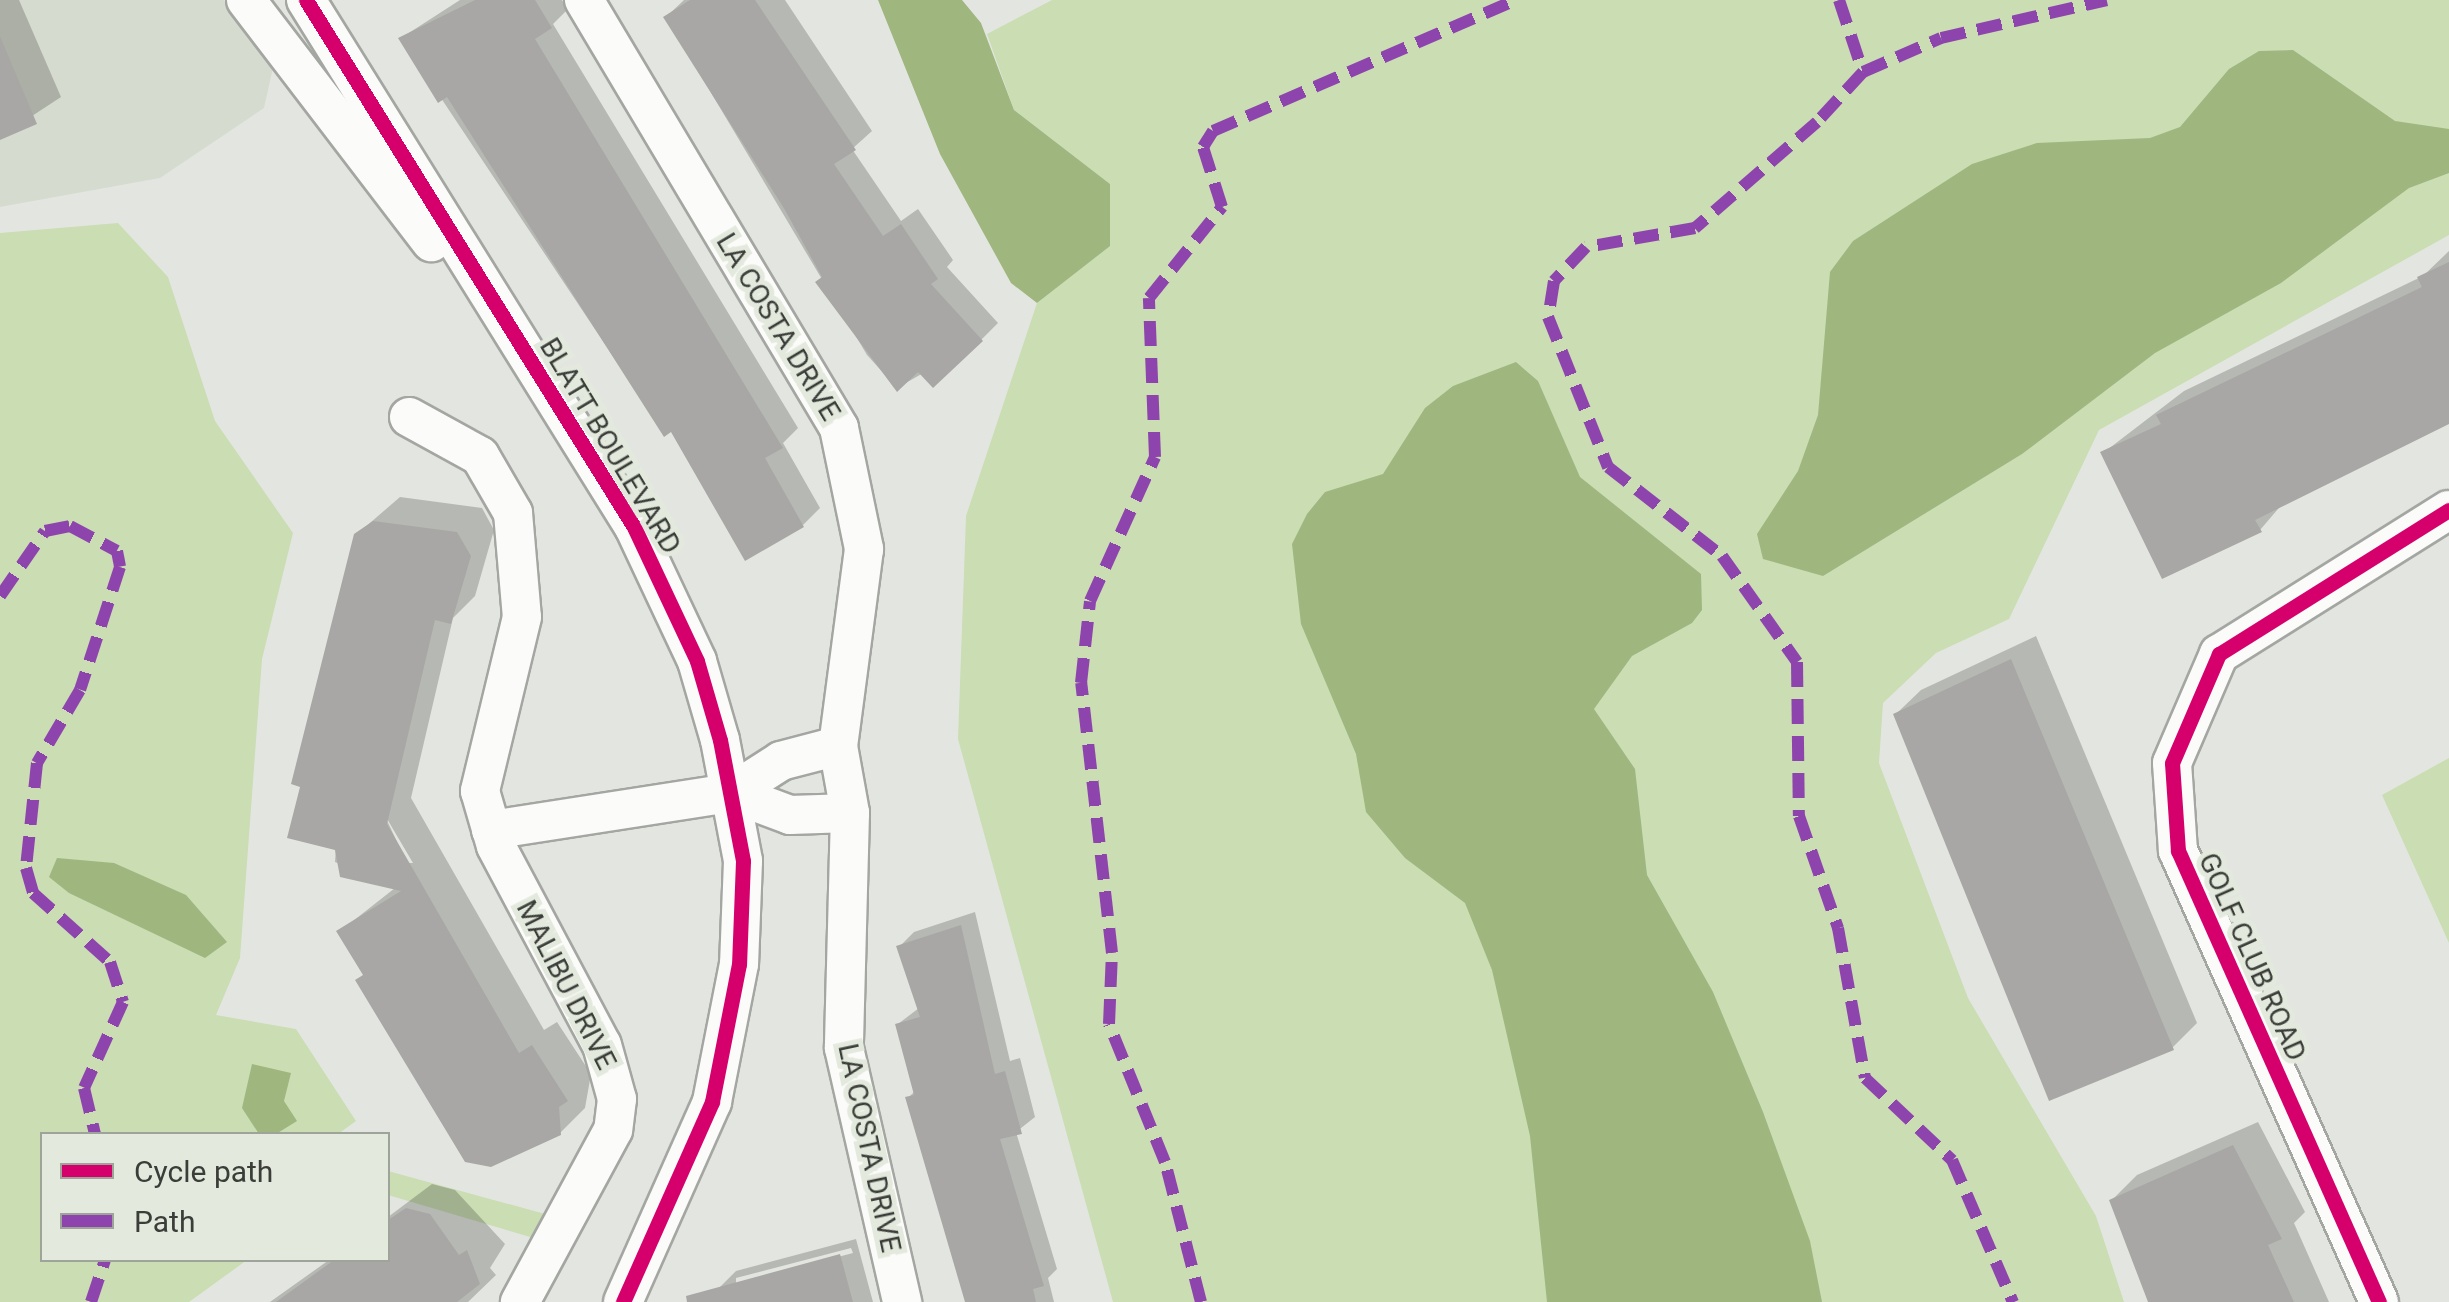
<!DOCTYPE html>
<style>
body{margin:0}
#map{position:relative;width:2449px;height:1302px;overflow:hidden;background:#e3e6e0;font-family:Roboto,sans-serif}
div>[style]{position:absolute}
.built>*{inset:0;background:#d6dbcf}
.green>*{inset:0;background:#caddb3}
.water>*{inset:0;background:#9fb67f}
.shadow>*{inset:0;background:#0003}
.building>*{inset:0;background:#a8a7a5}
.roads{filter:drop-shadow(2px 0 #a4a6a2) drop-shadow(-2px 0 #a4a6a2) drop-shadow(0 2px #a4a6a2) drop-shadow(0 -2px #a4a6a2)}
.minor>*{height:38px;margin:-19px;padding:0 19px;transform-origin:19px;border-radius:19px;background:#fbfbfa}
.quiet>*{height:12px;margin-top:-6px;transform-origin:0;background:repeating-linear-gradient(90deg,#8e44ad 0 25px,transparent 0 37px)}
.cycleway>*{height:15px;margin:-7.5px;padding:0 7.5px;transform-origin:7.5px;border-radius:7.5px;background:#d6006c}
span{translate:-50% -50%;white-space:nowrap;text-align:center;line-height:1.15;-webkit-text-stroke:10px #e3e9dd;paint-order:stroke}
.street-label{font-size:28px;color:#3a3d38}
.legend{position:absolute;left:40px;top:1132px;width:350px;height:130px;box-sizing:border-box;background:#e3e9dd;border:2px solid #9fa49b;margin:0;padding:12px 18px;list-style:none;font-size:30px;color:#3a3d38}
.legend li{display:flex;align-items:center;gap:20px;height:50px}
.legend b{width:50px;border:2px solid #9fa49b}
</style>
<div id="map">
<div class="built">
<div style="clip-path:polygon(0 0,224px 0,273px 68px,264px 108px,160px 178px,0 207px)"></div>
</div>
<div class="green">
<div style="clip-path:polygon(1052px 0,2449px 0,2449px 235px,2099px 430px,2009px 619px,1936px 653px,1883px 703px,1879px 763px,1968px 998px,2096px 1216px,2124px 1302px,1113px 1302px,958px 739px,966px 516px,1037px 303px,1110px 245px,1110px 184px,1014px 110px,987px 34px)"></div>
<div style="clip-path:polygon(118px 223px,168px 277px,215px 421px,293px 533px,262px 659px,240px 958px,216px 1015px,296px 1029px,356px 1121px,338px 1134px,42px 1134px,42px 1260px,247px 1260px,189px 1302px,0 1302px,0 233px)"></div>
<div style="clip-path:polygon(2449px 758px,2449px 943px,2382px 795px)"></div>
<div style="clip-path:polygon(388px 1171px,567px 1220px,554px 1244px,388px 1195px)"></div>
</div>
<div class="water">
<div style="clip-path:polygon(878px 0,962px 0,981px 23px,1014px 110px,1110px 184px,1110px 246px,1037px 303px,1011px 283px,940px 154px)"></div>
<div style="clip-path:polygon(2293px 50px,2395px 121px,2449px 129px,2449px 173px,2409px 188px,2281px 283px,2155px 353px,2022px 454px,1823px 576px,1763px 559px,1757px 534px,1798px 471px,1818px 415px,1830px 272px,1853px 241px,1972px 164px,2037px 143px,2150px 138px,2180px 127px,2229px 69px,2259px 51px)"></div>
<div style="clip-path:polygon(1516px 362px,1538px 381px,1580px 477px,1701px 574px,1702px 610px,1692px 623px,1632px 656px,1594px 709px,1635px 769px,1647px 875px,1713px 992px,1763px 1112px,1810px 1241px,1822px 1302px,1547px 1302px,1530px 1136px,1492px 970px,1465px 903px,1405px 858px,1366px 812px,1356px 754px,1301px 624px,1292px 544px,1307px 514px,1325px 492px,1383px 474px,1425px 408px,1453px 386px)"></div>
<div style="clip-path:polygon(57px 858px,114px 863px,186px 895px,227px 942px,205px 958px,69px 893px,49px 877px)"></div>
<div style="clip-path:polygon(252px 1064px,291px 1073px,284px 1101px,297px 1121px,276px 1134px,259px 1134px,242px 1108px)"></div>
</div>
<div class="shadow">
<div style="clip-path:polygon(0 0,19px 0,61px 97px,0 137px)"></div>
<div style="clip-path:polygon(460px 0,562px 0,568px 9px,553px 24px,798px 428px,783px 443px,820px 508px,803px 525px,672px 428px,664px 433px,401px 38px)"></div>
<div style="clip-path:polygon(684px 0,785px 0,872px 131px,852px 149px,901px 221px,918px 209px,953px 260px,947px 267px,998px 323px,981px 340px,897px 388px,867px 355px,666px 17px)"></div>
<div style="clip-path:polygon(2449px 251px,2449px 421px,2284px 502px,2260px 530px,2103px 453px,2184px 391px,2423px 276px)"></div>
<div style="clip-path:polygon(evenodd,400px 497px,482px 508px,494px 530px,475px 596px,453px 618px,411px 798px,544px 1030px,557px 1022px,591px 1074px,585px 1108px,560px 1133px,365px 974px,339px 932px,395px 888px,335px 862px,356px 535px,400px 497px,383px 812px,413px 863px,407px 863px,383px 812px)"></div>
<div style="clip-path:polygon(2036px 636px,2197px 1023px,2172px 1048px,2050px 1098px,1896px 714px,1921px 690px)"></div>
<div style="clip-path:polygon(975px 912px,1010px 1061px,1020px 1058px,1035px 1117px,1016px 1132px,1057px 1269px,1048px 1278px,1054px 1302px,966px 1302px,908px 1098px,916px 1090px,898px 1024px,919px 1008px,899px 947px,914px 932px)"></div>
<div style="clip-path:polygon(2258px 1122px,2305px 1212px,2294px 1223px,2329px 1302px,2154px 1302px,2112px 1200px,2137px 1175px)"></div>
<div style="clip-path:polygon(432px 1184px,455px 1190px,505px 1244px,490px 1268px,496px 1275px,468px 1302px,270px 1302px,329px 1260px,388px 1260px,388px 1217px)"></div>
<div style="clip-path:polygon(evenodd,856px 1239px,873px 1302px,725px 1302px,720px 1287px,736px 1271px,856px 1239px,851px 1248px,853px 1253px,736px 1284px,736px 1278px,851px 1248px)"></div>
</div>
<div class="building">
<div style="clip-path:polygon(475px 0,535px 0,552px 28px,535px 39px,783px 448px,765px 458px,804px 527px,745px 561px,671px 432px,664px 437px,447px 97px,438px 103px,398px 38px)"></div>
<div style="clip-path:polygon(690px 0,755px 0,856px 150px,834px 164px,883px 236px,901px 224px,938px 279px,931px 284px,983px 341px,933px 388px,918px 372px,897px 392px,815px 282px,822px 277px,785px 210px,663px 17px)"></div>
<div style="clip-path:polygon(0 36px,37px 124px,0 140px)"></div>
<div style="clip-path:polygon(2449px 262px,2449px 424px,2255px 520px,2262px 532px,2162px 579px,2100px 452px,2161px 424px,2156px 415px,2422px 287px,2417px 277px)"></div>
<div style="clip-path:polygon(373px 521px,457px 532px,471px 556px,451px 624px,435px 620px,387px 824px,519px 1053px,532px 1045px,568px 1101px,559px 1107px,561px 1135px,491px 1167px,465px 1162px,355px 980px,363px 975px,336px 931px,401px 891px,340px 877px,335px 850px,287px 838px,300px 787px,291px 784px,354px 534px)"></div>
<div style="clip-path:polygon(2011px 659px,2174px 1050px,2049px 1101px,1893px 714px)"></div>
<div style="clip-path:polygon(961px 925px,995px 1074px,1005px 1071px,1022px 1134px,1000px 1139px,1044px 1286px,1033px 1289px,1036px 1302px,965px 1302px,905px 1097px,914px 1095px,895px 1024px,920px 1017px,896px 946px)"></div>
<div style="clip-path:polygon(2233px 1145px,2282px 1239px,2268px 1245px,2294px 1302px,2148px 1302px,2109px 1200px)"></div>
<div style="clip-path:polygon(406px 1208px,430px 1214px,459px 1255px,467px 1250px,480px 1284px,457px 1302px,276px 1302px,334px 1260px,388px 1260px,388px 1220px)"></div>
<div style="clip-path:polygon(840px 1254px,853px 1302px,687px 1302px,686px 1296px)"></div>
</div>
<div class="roads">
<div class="minor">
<div style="left:246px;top:0;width:305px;rotate:52.6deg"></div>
<div style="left:306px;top:0;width:621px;rotate:58.1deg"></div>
<div style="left:634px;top:527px;width:148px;rotate:64.8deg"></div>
<div style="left:697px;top:661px;width:82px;rotate:73.8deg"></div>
<div style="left:720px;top:740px;width:123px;rotate:79.2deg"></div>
<div style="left:743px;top:861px;width:103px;rotate:92.2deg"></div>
<div style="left:739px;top:964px;width:141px;rotate:101.1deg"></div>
<div style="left:712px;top:1102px;width:219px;rotate:114deg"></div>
<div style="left:584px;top:0;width:498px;rotate:59.2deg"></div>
<div style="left:839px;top:428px;width:124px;rotate:78.3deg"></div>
<div style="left:864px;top:549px;width:199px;rotate:97.5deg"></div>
<div style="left:838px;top:746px;width:68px;rotate:79.8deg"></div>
<div style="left:850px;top:813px;width:235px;rotate:91.5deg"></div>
<div style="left:844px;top:1048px;width:261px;rotate:77.1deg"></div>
<div style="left:409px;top:417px;width:81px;rotate:28.8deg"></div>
<div style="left:480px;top:456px;width:66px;rotate:59.9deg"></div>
<div style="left:513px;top:513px;width:104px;rotate:85.1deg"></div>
<div style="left:522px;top:617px;width:179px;rotate:103.6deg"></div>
<div style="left:480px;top:791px;width:57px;rotate:73.8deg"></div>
<div style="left:496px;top:846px;width:225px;rotate:62deg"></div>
<div style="left:602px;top:1045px;width:56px;rotate:74.5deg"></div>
<div style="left:617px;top:1099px;width:31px;rotate:97deg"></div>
<div style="left:613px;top:1130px;width:196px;rotate:118.4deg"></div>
<div style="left:838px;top:746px;width:59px;rotate:165.3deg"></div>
<div style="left:781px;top:761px;width:59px;rotate:147.4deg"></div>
<div style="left:731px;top:793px;width:63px;rotate:20.4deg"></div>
<div style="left:790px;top:815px;width:60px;rotate:-1.9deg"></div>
<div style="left:491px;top:830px;width:243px;rotate:-8.8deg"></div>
<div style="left:2379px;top:1302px;width:494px;rotate:-114deg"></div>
<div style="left:2178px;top:851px;width:88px;rotate:-93.9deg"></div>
<div style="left:2172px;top:763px;width:119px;rotate:-66.7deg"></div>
<div style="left:2219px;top:654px;width:271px;rotate:-32.1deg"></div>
</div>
</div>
<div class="quiet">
<div style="left:1839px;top:0;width:76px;rotate:71.6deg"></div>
<div style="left:1863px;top:72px;width:68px;rotate:132.6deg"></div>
<div style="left:1817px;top:122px;width:162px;rotate:139deg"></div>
<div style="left:1695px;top:228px;width:111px;rotate:170.1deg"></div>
<div style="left:1586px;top:247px;width:47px;rotate:133.3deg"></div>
<div style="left:1554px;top:281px;width:36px;rotate:99deg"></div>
<div style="left:1548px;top:317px;width:162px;rotate:68.2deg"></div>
<div style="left:1608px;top:467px;width:145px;rotate:38deg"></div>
<div style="left:1722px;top:556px;width:130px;rotate:54.7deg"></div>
<div style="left:1797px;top:662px;width:154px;rotate:89.3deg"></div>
<div style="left:1799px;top:816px;width:119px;rotate:70.8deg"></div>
<div style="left:1838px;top:928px;width:152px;rotate:79.8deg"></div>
<div style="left:1865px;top:1078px;width:120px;rotate:43.3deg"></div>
<div style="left:1952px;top:1160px;width:155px;rotate:66.8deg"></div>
<div style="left:1863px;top:72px;width:85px;rotate:-23.6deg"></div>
<div style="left:1941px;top:38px;width:170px;rotate:-12.9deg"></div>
<div style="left:0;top:596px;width:79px;rotate:-55.3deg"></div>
<div style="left:45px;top:531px;width:25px;rotate:-11deg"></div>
<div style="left:70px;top:526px;width:53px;rotate:28deg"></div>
<div style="left:117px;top:551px;width:16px;rotate:79deg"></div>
<div style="left:120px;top:567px;width:129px;rotate:108deg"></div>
<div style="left:80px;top:690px;width:85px;rotate:120.5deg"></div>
<div style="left:37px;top:763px;width:106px;rotate:96deg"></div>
<div style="left:26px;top:868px;width:26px;rotate:74deg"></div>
<div style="left:33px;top:893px;width:103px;rotate:41.9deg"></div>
<div style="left:110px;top:962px;width:42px;rotate:72deg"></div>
<div style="left:123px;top:1002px;width:94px;rotate:114.4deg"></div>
<div style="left:84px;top:1088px;width:47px;rotate:76.6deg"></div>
<div style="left:91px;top:1302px;width:44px;rotate:-71.6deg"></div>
<div style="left:1201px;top:1302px;width:145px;rotate:-104.4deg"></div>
<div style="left:1165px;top:1162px;width:149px;rotate:-112.1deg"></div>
<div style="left:1109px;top:1024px;width:71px;rotate:-87.6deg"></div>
<div style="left:1112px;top:953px;width:272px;rotate:-96.5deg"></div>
<div style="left:1081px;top:683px;width:82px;rotate:-83.7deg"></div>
<div style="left:1090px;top:601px;width:158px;rotate:-65.7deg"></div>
<div style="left:1155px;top:457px;width:159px;rotate:-92.2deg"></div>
<div style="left:1149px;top:298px;width:117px;rotate:-51.3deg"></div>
<div style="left:1222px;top:207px;width:63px;rotate:-107.6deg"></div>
<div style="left:1203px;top:147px;width:19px;rotate:-58deg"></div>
<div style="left:1213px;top:131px;width:330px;rotate:-23.4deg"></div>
</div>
<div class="cycleway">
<div style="left:306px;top:0;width:621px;rotate:58.1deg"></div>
<div style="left:634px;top:527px;width:148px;rotate:64.8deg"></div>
<div style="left:697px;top:661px;width:82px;rotate:73.8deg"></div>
<div style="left:720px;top:740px;width:123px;rotate:79.2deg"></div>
<div style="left:743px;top:861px;width:103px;rotate:92.2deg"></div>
<div style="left:739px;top:964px;width:141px;rotate:101.1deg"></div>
<div style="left:712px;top:1102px;width:219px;rotate:114deg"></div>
<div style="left:2379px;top:1302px;width:494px;rotate:-114deg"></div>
<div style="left:2178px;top:851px;width:88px;rotate:-93.9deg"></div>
<div style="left:2172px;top:763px;width:119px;rotate:-66.7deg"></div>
<div style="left:2219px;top:654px;width:271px;rotate:-32.1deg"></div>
</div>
<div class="street-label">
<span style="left:778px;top:327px;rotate:59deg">LA COSTA DRIVE</span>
<span style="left:610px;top:446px;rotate:59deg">BLATT BOULEVARD</span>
<span style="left:2252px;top:957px;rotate:66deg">GOLF CLUB ROAD</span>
<span style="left:566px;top:985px;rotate:63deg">MALIBU DRIVE</span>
<span style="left:869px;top:1148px;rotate:78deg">LA COSTA DRIVE</span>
</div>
<ul class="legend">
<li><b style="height:12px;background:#d6006c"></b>Cycle path</li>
<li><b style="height:12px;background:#8e44ad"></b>Path</li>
</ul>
</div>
